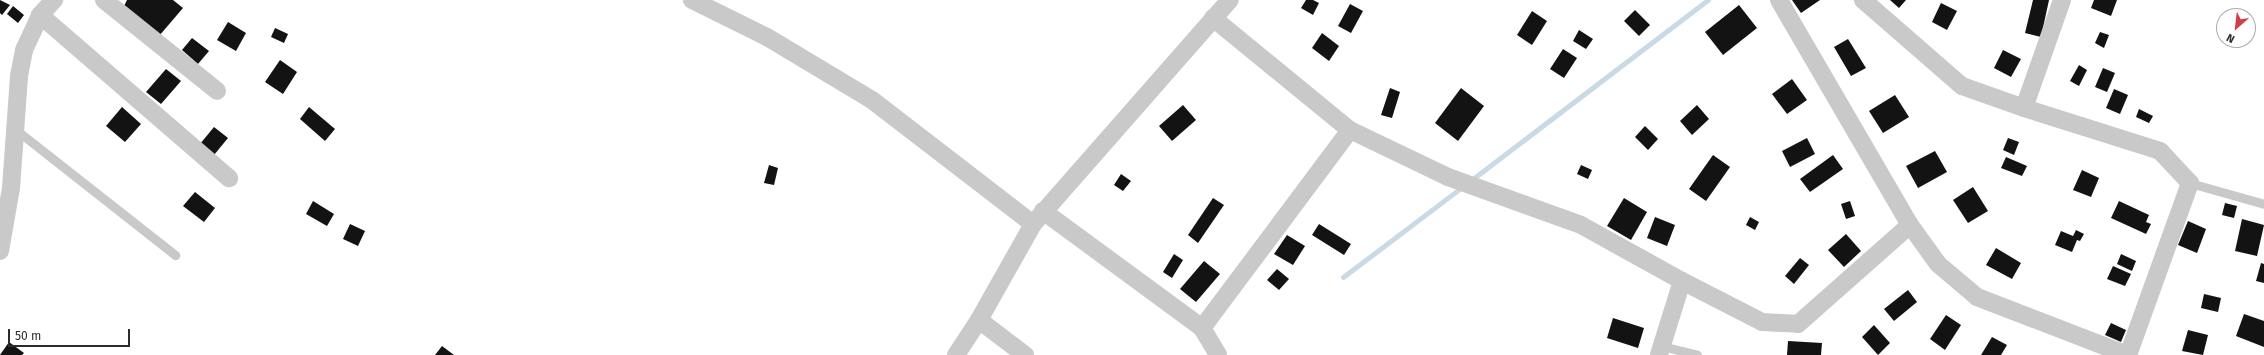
<!DOCTYPE html>
<style>
body{margin:0}
#map{position:relative;width:2264px;height:355px;overflow:hidden;background:#fff;font-family:"Fira Sans",sans-serif}
div>[style]{position:absolute}
.stream>*{height:5px;margin:-2.5px;padding:0 2.5px;transform-origin:2.5px;border-radius:2.5px;background:#c8dae6}
.building>*{inset:0;background:#131313}
.service>*{height:9px;margin:-4.5px;padding:0 4.5px;transform-origin:4.5px;border-radius:4.5px;background:#c9c9c9}
.minor>*{height:18px;margin:-9px;padding:0 9px;transform-origin:9px;border-radius:9px;background:#c9c9c9}
span{translate:-50% -50%;white-space:nowrap;text-align:center;line-height:1.15;-webkit-text-stroke:4px #fff;paint-order:stroke}
.north{position:absolute;left:2216px;top:8px;width:40px;height:40px;box-sizing:border-box;background:#fff;border:1px solid #ababab;border-radius:50%;rotate:208deg;font-size:11px;font-weight:700;line-height:16px;text-align:center;color:#2c2c2c}
.north::after{content:'';display:block;margin:auto;width:14px;height:18px;background:#d23e44;clip-path:polygon(50% 0,100% 100%,50% 72%,0 100%)}
.scale{position:absolute;left:8px;top:329px;width:122px;height:18px;box-sizing:border-box;border:2px solid #2c2c2c;border-top:0;padding-left:5px;font-size:12px;line-height:14px;white-space:nowrap;color:#2c2c2c;-webkit-text-stroke:3px #fff;paint-order:stroke}
</style>
<div id="map">
<div class="stream">
<div style="left:1470px;top:181px;width:299px;rotate:-37.3deg"></div>
<div style="left:1343px;top:277px;width:149px;rotate:-37.1deg"></div>
</div>
<div class="building">
<div style="clip-path:polygon(0 0,10px 5px,2px 15px,0 13px)"></div>
<div style="clip-path:polygon(127px 0,173px 0,183px 8px,159px 36px,124px 6px)"></div>
<div style="clip-path:polygon(1306px 0,1313px 0,1319px 3px,1313px 15px,1301px 8px)"></div>
<div style="clip-path:polygon(1792px 0,1820px 0,1801px 13px)"></div>
<div style="clip-path:polygon(1890px 0,1906px 0,1899px 8px)"></div>
<div style="clip-path:polygon(2033px 0,2049px 0,2041px 37px,2025px 33px)"></div>
<div style="clip-path:polygon(2094px 0,2117px 0,2111px 16px,2091px 8px)"></div>
<div style="clip-path:polygon(1941px 3px,1957px 11px,1947px 30px,1932px 22px)"></div>
<div style="clip-path:polygon(1350px 4px,1363px 11px,1351px 33px,1338px 26px)"></div>
<div style="clip-path:polygon(1739px 5px,1757px 28px,1723px 55px,1705px 32px)"></div>
<div style="clip-path:polygon(13px 6px,24px 15px,18px 23px,7px 14px)"></div>
<div style="clip-path:polygon(1635px 10px,1650px 25px,1639px 36px,1624px 21px)"></div>
<div style="clip-path:polygon(1532px 11px,1547px 21px,1532px 45px,1517px 35px)"></div>
<div style="clip-path:polygon(228px 22px,246px 33px,236px 51px,217px 40px)"></div>
<div style="clip-path:polygon(275px 28px,288px 34px,284px 43px,271px 37px)"></div>
<div style="clip-path:polygon(1579px 30px,1593px 39px,1586px 49px,1573px 41px)"></div>
<div style="clip-path:polygon(2100px 32px,2109px 35px,2104px 48px,2095px 43px)"></div>
<div style="clip-path:polygon(1322px 33px,1339px 46px,1329px 61px,1312px 48px)"></div>
<div style="clip-path:polygon(192px 38px,209px 51px,198px 64px,182px 50px)"></div>
<div style="clip-path:polygon(1848px 39px,1866px 68px,1851px 76px,1834px 47px)"></div>
<div style="clip-path:polygon(1563px 49px,1577px 58px,1564px 78px,1550px 69px)"></div>
<div style="clip-path:polygon(2003px 50px,2021px 59px,2011px 77px,1994px 68px)"></div>
<div style="clip-path:polygon(280px 60px,297px 72px,283px 94px,265px 82px)"></div>
<div style="clip-path:polygon(2079px 65px,2087px 70px,2079px 86px,2070px 81px)"></div>
<div style="clip-path:polygon(2103px 68px,2115px 73px,2107px 92px,2095px 87px)"></div>
<div style="clip-path:polygon(166px 69px,181px 81px,161px 104px,146px 92px)"></div>
<div style="clip-path:polygon(1792px 79px,1807px 100px,1787px 114px,1772px 94px)"></div>
<div style="clip-path:polygon(1390px 88px,1400px 92px,1392px 118px,1381px 115px)"></div>
<div style="clip-path:polygon(1461px 88px,1484px 106px,1458px 141px,1435px 123px)"></div>
<div style="clip-path:polygon(2114px 89px,2128px 95px,2120px 114px,2106px 108px)"></div>
<div style="clip-path:polygon(1895px 95px,1909px 117px,1883px 133px,1869px 111px)"></div>
<div style="clip-path:polygon(1183px 105px,1196px 120px,1172px 141px,1159px 126px)"></div>
<div style="clip-path:polygon(1697px 105px,1709px 119px,1692px 135px,1680px 121px)"></div>
<div style="clip-path:polygon(122px 107px,141px 124px,125px 142px,106px 126px)"></div>
<div style="clip-path:polygon(309px 107px,335px 129px,325px 141px,300px 119px)"></div>
<div style="clip-path:polygon(2139px 109px,2153px 116px,2149px 123px,2136px 117px)"></div>
<div style="clip-path:polygon(1645px 126px,1658px 139px,1648px 150px,1635px 137px)"></div>
<div style="clip-path:polygon(214px 127px,228px 138px,214px 155px,200px 144px)"></div>
<div style="clip-path:polygon(1807px 138px,1815px 154px,1790px 167px,1782px 151px)"></div>
<div style="clip-path:polygon(2008px 138px,2019px 142px,2014px 155px,2003px 150px)"></div>
<div style="clip-path:polygon(1935px 151px,1947px 172px,1918px 188px,1906px 166px)"></div>
<div style="clip-path:polygon(1713px 155px,1730px 167px,1706px 201px,1689px 189px)"></div>
<div style="clip-path:polygon(1833px 155px,1843px 169px,1810px 192px,1800px 179px)"></div>
<div style="clip-path:polygon(2006px 157px,2027px 166px,2022px 176px,2001px 168px)"></div>
<div style="clip-path:polygon(769px 165px,778px 168px,774px 185px,764px 183px)"></div>
<div style="clip-path:polygon(1581px 165px,1592px 170px,1588px 179px,1577px 174px)"></div>
<div style="clip-path:polygon(2082px 170px,2099px 178px,2091px 197px,2073px 190px)"></div>
<div style="clip-path:polygon(1121px 174px,1131px 181px,1123px 191px,1114px 185px)"></div>
<div style="clip-path:polygon(1973px 187px,1988px 211px,1968px 223px,1953px 200px)"></div>
<div style="clip-path:polygon(195px 192px,215px 208px,204px 222px,183px 206px)"></div>
<div style="clip-path:polygon(1213px 198px,1224px 205px,1198px 243px,1188px 235px)"></div>
<div style="clip-path:polygon(1624px 198px,1647px 212px,1631px 240px,1607px 226px)"></div>
<div style="clip-path:polygon(313px 201px,334px 214px,327px 226px,306px 214px)"></div>
<div style="clip-path:polygon(1850px 201px,1855px 216px,1846px 219px,1841px 204px)"></div>
<div style="clip-path:polygon(2119px 201px,2149px 215px,2146px 222px,2151px 224px,2146px 234px,2111px 218px)"></div>
<div style="clip-path:polygon(2225px 203px,2237px 206px,2234px 218px,2222px 215px)"></div>
<div style="clip-path:polygon(1655px 217px,1675px 225px,1667px 246px,1647px 238px)"></div>
<div style="clip-path:polygon(1750px 217px,1759px 222px,1755px 230px,1746px 225px)"></div>
<div style="clip-path:polygon(2242px 219px,2264px 225px,2257px 256px,2235px 251px)"></div>
<div style="clip-path:polygon(2188px 221px,2206px 229px,2197px 253px,2178px 245px)"></div>
<div style="clip-path:polygon(350px 224px,365px 231px,358px 246px,343px 239px)"></div>
<div style="clip-path:polygon(1319px 224px,1351px 244px,1344px 255px,1312px 235px)"></div>
<div style="clip-path:polygon(2076px 230px,2084px 234px,2080px 241px,2077px 240px,2072px 252px,2055px 245px,2061px 231px,2073px 236px)"></div>
<div style="clip-path:polygon(1846px 234px,1861px 251px,1844px 267px,1828px 250px)"></div>
<div style="clip-path:polygon(1287px 235px,1305px 246px,1293px 265px,1274px 254px)"></div>
<div style="clip-path:polygon(1996px 248px,2021px 263px,2012px 279px,1986px 265px)"></div>
<div style="clip-path:polygon(1174px 254px,1183px 260px,1172px 278px,1163px 272px)"></div>
<div style="clip-path:polygon(2121px 254px,2136px 261px,2132px 271px,2117px 264px)"></div>
<div style="clip-path:polygon(1800px 258px,1809px 265px,1794px 284px,1785px 276px)"></div>
<div style="clip-path:polygon(1204px 261px,1220px 274px,1196px 302px,1180px 289px)"></div>
<div style="clip-path:polygon(2261px 263px,2264px 264px,2264px 283px,2256px 281px)"></div>
<div style="clip-path:polygon(2113px 266px,2131px 274px,2125px 286px,2107px 279px)"></div>
<div style="clip-path:polygon(1277px 269px,1289px 279px,1279px 290px,1267px 280px)"></div>
<div style="clip-path:polygon(1908px 290px,1917px 302px,1894px 321px,1884px 309px)"></div>
<div style="clip-path:polygon(2204px 294px,2221px 298px,2218px 312px,2201px 308px)"></div>
<div style="clip-path:polygon(2244px 314px,2264px 321px,2264px 347px,2236px 336px)"></div>
<div style="clip-path:polygon(1946px 315px,1961px 325px,1945px 350px,1930px 339px)"></div>
<div style="clip-path:polygon(1613px 318px,1644px 328px,1638px 348px,1607px 338px)"></div>
<div style="clip-path:polygon(2111px 323px,2126px 330px,2121px 342px,2105px 335px)"></div>
<div style="clip-path:polygon(1874px 325px,1890px 343px,1878px 355px,1862px 337px)"></div>
<div style="clip-path:polygon(2188px 330px,2208px 335px,2203px 355px,2182px 351px)"></div>
<div style="clip-path:polygon(1992px 337px,2007px 345px,2001px 355px,1981px 355px)"></div>
<div style="clip-path:polygon(1788px 341px,1822px 343px,1821px 355px,1787px 355px)"></div>
<div style="clip-path:polygon(9px 342px,24px 353px,22px 355px,0 355px)"></div>
<div style="clip-path:polygon(442px 346px,454px 355px,435px 355px)"></div>
</div>
<div class="service">
<div style="left:15px;top:129px;width:204px;rotate:38.2deg"></div>
<div style="left:2190px;top:183px;width:77px;rotate:15.8deg"></div>
<div style="left:1662px;top:346px;width:36px;rotate:14deg"></div>
</div>
<div class="minor">
<div style="left:104px;top:0;width:145px;rotate:38.8deg"></div>
<div style="left:692px;top:0;width:84px;rotate:26.3deg"></div>
<div style="left:767px;top:37px;width:122px;rotate:31deg"></div>
<div style="left:872px;top:100px;width:203px;rotate:37.6deg"></div>
<div style="left:1779px;top:0;width:260px;rotate:59.8deg"></div>
<div style="left:1910px;top:225px;width:48px;rotate:54.3deg"></div>
<div style="left:1938px;top:264px;width:51px;rotate:40.2deg"></div>
<div style="left:1977px;top:297px;width:161px;rotate:21.1deg"></div>
<div style="left:1863px;top:0;width:131px;rotate:41deg"></div>
<div style="left:1962px;top:86px;width:66px;rotate:19.5deg"></div>
<div style="left:2024px;top:108px;width:114px;rotate:-70.6deg"></div>
<div style="left:40px;top:15px;width:250px;rotate:40.8deg"></div>
<div style="left:1213px;top:18px;width:177px;rotate:39.3deg"></div>
<div style="left:1350px;top:130px;width:109px;rotate:25.6deg"></div>
<div style="left:1448px;top:177px;width:141px;rotate:19.8deg"></div>
<div style="left:1581px;top:225px;width:115px;rotate:29deg"></div>
<div style="left:1682px;top:281px;width:77px;rotate:107.3deg"></div>
<div style="left:2024px;top:108px;width:143px;rotate:17.5deg"></div>
<div style="left:2160px;top:151px;width:44px;rotate:46.8deg"></div>
<div style="left:2190px;top:183px;width:183px;rotate:109.8deg"></div>
<div style="left:1043px;top:211px;width:197px;rotate:36.3deg"></div>
<div style="left:1202px;top:328px;width:31px;rotate:59deg"></div>
<div style="left:0;top:251px;width:64px;rotate:-80.1deg"></div>
<div style="left:11px;top:188px;width:112px;rotate:-85.9deg"></div>
<div style="left:19px;top:76px;width:26px;rotate:-79deg"></div>
<div style="left:24px;top:50px;width:38px;rotate:-65deg"></div>
<div style="left:40px;top:15px;width:21px;rotate:-47deg"></div>
<div style="left:1682px;top:281px;width:90px;rotate:27.1deg"></div>
<div style="left:1762px;top:322px;width:36px;rotate:3deg"></div>
<div style="left:1798px;top:324px;width:149px;rotate:-41.5deg"></div>
<div style="left:979px;top:320px;width:58px;rotate:37.3deg"></div>
<div style="left:1202px;top:328px;width:247px;rotate:-53.2deg"></div>
<div style="left:956px;top:355px;width:42px;rotate:-56.7deg"></div>
<div style="left:979px;top:320px;width:110px;rotate:-60.6deg"></div>
<div style="left:1033px;top:224px;width:298px;rotate:-48.7deg"></div>
</div>
<div class="north">N</div>
<div class="scale">50 m</div>
</div>
